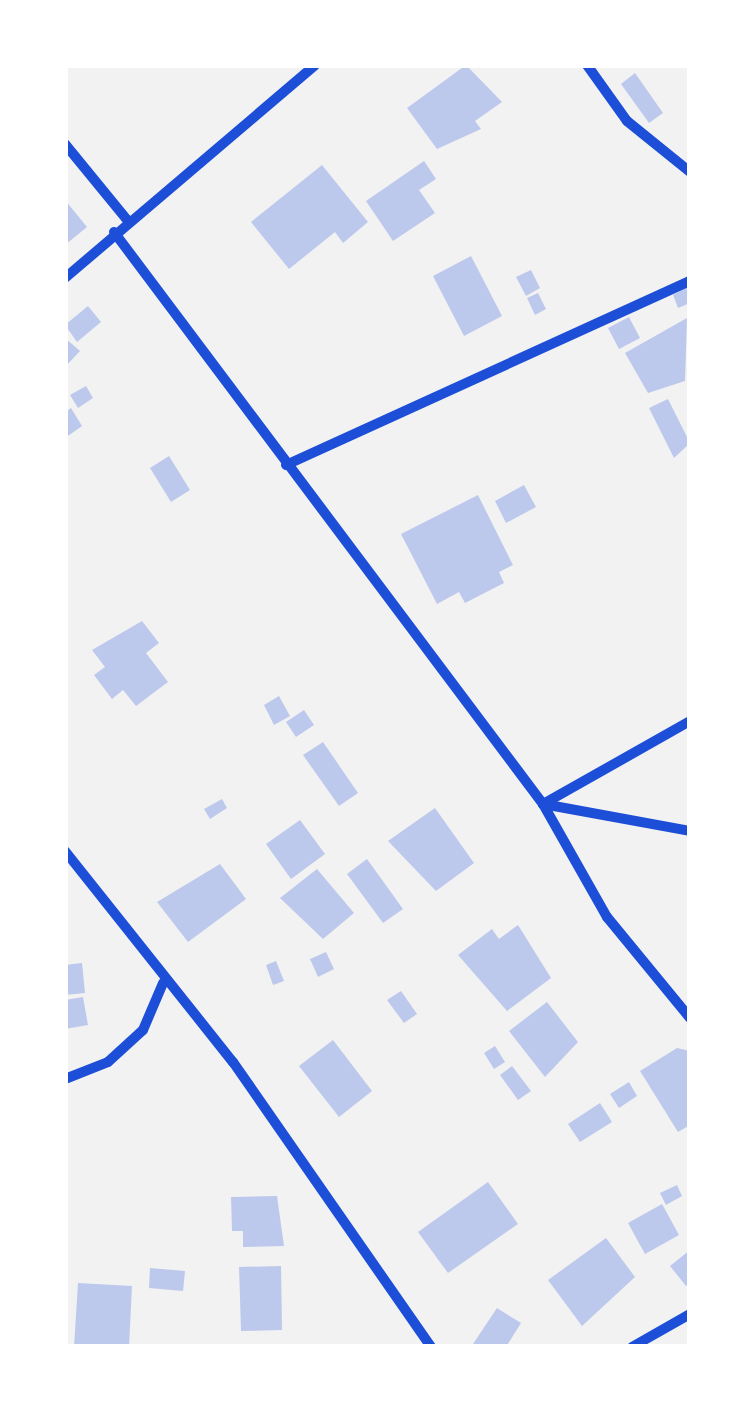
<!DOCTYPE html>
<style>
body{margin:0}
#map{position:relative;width:755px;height:1412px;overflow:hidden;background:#f2f2f2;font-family:"IBM Plex Sans",sans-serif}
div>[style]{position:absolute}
.building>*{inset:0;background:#bdc9ec}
.minor>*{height:10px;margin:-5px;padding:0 5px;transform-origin:5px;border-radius:5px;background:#1d4ed8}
span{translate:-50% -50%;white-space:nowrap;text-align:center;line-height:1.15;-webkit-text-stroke:8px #fff;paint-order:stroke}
.frame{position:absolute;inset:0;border:68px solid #fff;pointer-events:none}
</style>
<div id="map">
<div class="building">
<div style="clip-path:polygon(466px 65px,502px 102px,475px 121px,481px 129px,437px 149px,407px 108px)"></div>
<div style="clip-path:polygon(635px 73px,663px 113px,649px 123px,621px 84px)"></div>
<div style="clip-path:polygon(424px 161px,436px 179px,419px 190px,435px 213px,393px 241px,366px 201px)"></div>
<div style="clip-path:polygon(322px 165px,368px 222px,343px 243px,335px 232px,289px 269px,251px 222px)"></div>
<div style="clip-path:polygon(65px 200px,87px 227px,65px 245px)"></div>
<div style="clip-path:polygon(471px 256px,502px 316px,464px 336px,433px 276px)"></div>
<div style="clip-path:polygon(531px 270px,540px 288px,526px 296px,516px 277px)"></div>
<div style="clip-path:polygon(690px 286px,690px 303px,678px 308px,673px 295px)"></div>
<div style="clip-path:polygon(538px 293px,546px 309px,535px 315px,527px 298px)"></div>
<div style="clip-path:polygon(88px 306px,101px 322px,77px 342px,65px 325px)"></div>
<div style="clip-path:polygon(629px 317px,640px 338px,619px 349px,608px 328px)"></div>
<div style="clip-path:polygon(687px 318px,685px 381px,648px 393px,625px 353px)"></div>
<div style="clip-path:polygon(65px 338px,80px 351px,65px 367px)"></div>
<div style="clip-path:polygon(86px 386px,93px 398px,78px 408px,70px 395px)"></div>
<div style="clip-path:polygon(668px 399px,690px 443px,674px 458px,649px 408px)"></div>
<div style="clip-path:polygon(71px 408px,82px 426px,65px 438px,65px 412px)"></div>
<div style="clip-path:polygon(169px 456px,190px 490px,171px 502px,150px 468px)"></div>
<div style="clip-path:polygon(524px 485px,536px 507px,506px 523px,495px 501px)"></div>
<div style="clip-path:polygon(478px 495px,513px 565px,499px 572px,504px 583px,465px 603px,459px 592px,437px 604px,401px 534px)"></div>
<div style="clip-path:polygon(142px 621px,159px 643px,146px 653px,168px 682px,136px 706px,123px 690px,112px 699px,94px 675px,105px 667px,92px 650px)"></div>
<div style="clip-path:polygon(279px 696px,290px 716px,274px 725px,264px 705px)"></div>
<div style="clip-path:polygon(304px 710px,314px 725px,296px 737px,286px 722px)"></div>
<div style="clip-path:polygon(323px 742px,358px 793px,339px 806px,303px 755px)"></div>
<div style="clip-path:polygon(222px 799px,227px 808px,210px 819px,204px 809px)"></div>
<div style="clip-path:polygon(435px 808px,474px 863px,436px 891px,388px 841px)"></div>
<div style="clip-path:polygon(300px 820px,325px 854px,291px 879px,266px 844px)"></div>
<div style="clip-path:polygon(367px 859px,403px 909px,383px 923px,347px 874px)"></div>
<div style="clip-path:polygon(220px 864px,246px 899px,188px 942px,157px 902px)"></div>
<div style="clip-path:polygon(317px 869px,354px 913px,323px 939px,280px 898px)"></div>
<div style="clip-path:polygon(518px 925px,551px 978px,507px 1011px,458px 955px,492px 929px,499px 939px)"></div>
<div style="clip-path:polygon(326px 952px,334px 969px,318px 977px,310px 959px)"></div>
<div style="clip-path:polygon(276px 961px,284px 981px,273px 985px,266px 965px)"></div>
<div style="clip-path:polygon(82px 963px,85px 993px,65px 995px,65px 965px)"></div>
<div style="clip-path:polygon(401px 991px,417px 1014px,404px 1023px,387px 1000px)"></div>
<div style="clip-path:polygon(83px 997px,88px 1025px,65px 1029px,65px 1000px)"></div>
<div style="clip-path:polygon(547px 1002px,578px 1042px,545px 1077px,509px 1031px)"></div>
<div style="clip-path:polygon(333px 1040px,372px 1091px,339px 1117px,299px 1066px)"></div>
<div style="clip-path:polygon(495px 1046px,505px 1062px,494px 1069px,484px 1053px)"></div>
<div style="clip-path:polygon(677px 1048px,690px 1051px,690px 1125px,678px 1132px,640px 1071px)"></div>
<div style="clip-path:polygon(512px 1066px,531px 1091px,518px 1100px,500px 1075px)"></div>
<div style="clip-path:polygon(629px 1082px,637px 1096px,619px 1108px,610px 1094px)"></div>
<div style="clip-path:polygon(600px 1103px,612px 1122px,580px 1142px,568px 1124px)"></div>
<div style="clip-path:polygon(488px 1182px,518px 1224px,448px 1273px,418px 1232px)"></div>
<div style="clip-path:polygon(677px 1185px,682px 1196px,666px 1205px,660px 1193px)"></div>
<div style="clip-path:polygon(277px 1196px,284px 1246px,243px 1247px,243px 1231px,232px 1231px,231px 1197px)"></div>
<div style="clip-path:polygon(662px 1204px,679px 1235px,645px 1254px,628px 1223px)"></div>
<div style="clip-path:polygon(606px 1238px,635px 1277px,582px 1326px,548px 1280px)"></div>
<div style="clip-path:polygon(690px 1250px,690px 1283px,686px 1286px,670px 1266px)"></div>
<div style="clip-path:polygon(281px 1266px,282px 1330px,241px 1331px,239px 1267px)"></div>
<div style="clip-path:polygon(150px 1268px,185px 1271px,183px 1291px,149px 1288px)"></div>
<div style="clip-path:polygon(78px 1283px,132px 1286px,129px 1347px,74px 1347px)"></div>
<div style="clip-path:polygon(497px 1308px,521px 1323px,506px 1347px,471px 1347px)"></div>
</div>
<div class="minor">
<div style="left:587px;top:65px;width:69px;rotate:54.5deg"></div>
<div style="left:627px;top:121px;width:81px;rotate:39deg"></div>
<div style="left:65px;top:144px;width:99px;rotate:50.7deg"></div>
<div style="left:114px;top:232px;width:715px;rotate:53.13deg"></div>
<div style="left:543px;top:804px;width:149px;rotate:10.4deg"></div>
<div style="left:65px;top:278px;width:328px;rotate:-40.4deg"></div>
<div style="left:286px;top:465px;width:444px;rotate:-24.5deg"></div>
<div style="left:690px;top:721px;width:169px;rotate:150.5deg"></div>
<div style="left:543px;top:804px;width:130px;rotate:60.5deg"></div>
<div style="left:607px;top:917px;width:131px;rotate:50.6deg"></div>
<div style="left:65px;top:851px;width:270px;rotate:51.5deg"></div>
<div style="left:233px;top:1062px;width:347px;rotate:55.2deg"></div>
<div style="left:65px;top:1079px;width:46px;rotate:-21.6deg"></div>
<div style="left:108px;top:1062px;width:47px;rotate:-42.4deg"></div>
<div style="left:143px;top:1030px;width:51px;rotate:-66.9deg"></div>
<div style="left:632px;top:1347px;width:67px;rotate:-29.6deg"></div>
</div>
<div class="frame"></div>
</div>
